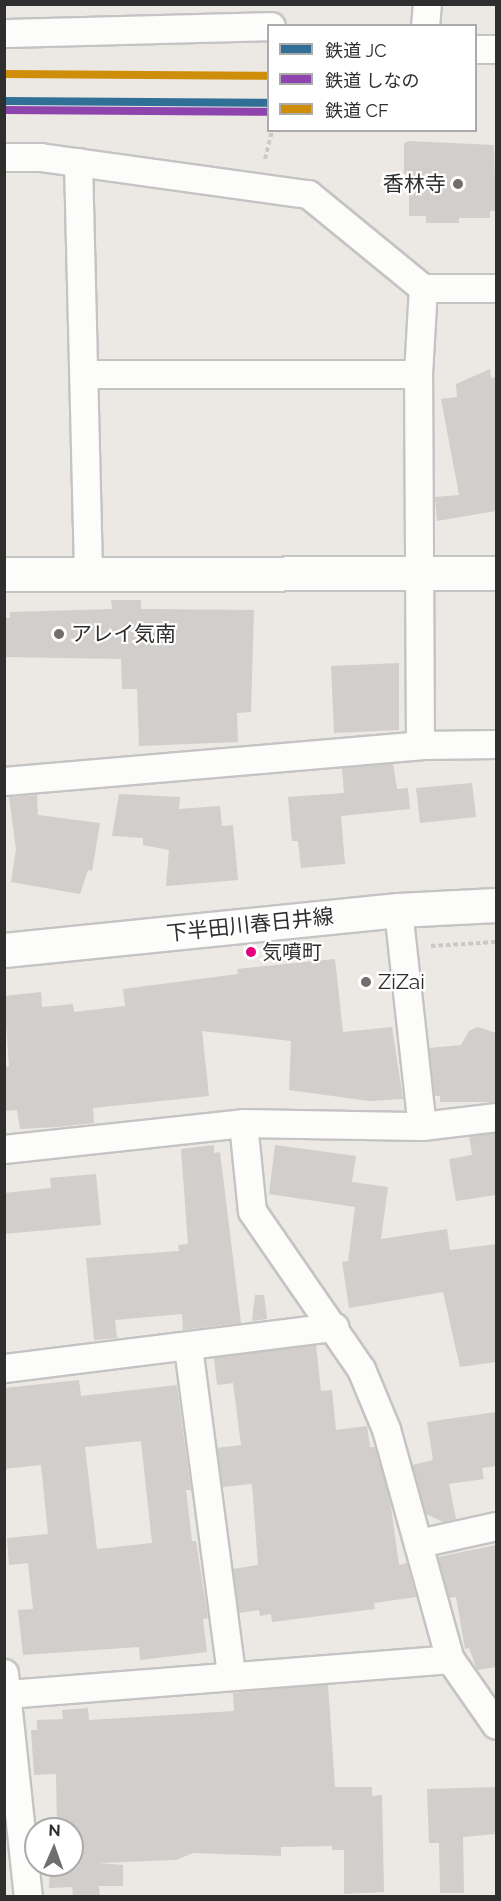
<!DOCTYPE html>
<meta charset="utf-8">
<style>
body{margin:0}
#map{position:relative;width:501px;height:1901px;overflow:hidden;background:#ece8e4;font-family:Raleway,"Noto Sans JP",sans-serif}
div>[style]{position:absolute}
.building>*{inset:0;background:#d1cecb}
.path>*{height:4px;margin-top:-2px;transform-origin:0;background:repeating-linear-gradient(90deg,#c9c9c8 0 4.5px,transparent 0 7.5px)}
.roads{filter:drop-shadow(2px 0 #c5c4c5) drop-shadow(-2px 0 #c5c4c5) drop-shadow(0 2px #c5c4c5) drop-shadow(0 -2px #c5c4c5)}
.minor>*{height:27px;margin:-13.5px;padding:0 13.5px;transform-origin:13.5px;border-radius:13.5px;background:#fcfcfb}
.tertiary>*{height:33px;margin:-16.5px;padding:0 16.5px;transform-origin:16.5px;border-radius:16.5px;background:#fcfcfb}
.secondary>*{height:33px;margin:-16.5px;padding:0 16.5px;transform-origin:16.5px;border-radius:16.5px;background:#fcfcfb}
.rail-1>*{height:8px;margin:-4px;padding:0 4px;transform-origin:4px;border-radius:4px;background:#307097}
.rail-2>*{height:8px;margin:-4px;padding:0 4px;transform-origin:4px;border-radius:4px;background:#8e44ad}
.rail-3>*{height:8px;margin:-4px;padding:0 4px;transform-origin:4px;border-radius:4px;background:#cf8e09}
.dots>*{width:16px;height:16px;translate:-50% -50%;box-sizing:border-box;border:3px solid #fff;border-radius:50%}
span{translate:-50% -50%;white-space:nowrap;text-align:center;line-height:1.15;-webkit-text-stroke:4.5px #fff;paint-order:stroke}
.bus-label{font-size:20px;color:#2e2e2e}
.left{translate:0 -50%;text-align:left}
.poi-label{font-size:21px;color:#2e2e2e}
.right{translate:-100% -50%;text-align:right}
.street-label{font-size:21px;color:#2e2e2e}
.frame{position:absolute;inset:0;border:6px solid #2e2e2e;pointer-events:none}
.legend{position:absolute;left:267px;top:24px;width:210px;height:108px;box-sizing:border-box;background:#fff;border:2px solid #ababab;margin:0;padding:8px 10px;list-style:none;font-size:18px;color:#2e2e2e}
.legend li{display:flex;align-items:center;gap:12px;height:30px}
.legend b{width:30px;border:2px solid #ababab}
.north{position:absolute;left:24px;top:1817px;width:60px;height:60px;box-sizing:border-box;background:#fff;border:2px solid #ababab;border-radius:50%;rotate:2deg;font-size:16px;font-weight:700;line-height:24px;text-align:center;color:#2e2e2e}
.north::after{content:'';display:block;margin:auto;width:21px;height:27px;background:#706f6e;clip-path:polygon(50% 0,100% 100%,50% 72%,0 100%)}
</style>
<div id="map">
<div class="building">
<div style="clip-path:polygon(408px 141px,494px 145px,496px 211px,490px 211px,490px 218px,459px 218px,459px 223px,426px 223px,426px 216px,409px 216px,409px 175px,404px 174px,404px 144px)"></div>
<div style="clip-path:polygon(490px 369px,491px 378px,496px 377px,496px 511px,437px 521px,435px 497px,459px 495px,441px 399px,457px 397px,456px 384px)"></div>
<div style="clip-path:polygon(111px 600px,141px 600px,141px 609px,254px 610px,251px 712px,237px 713px,238px 742px,139px 746px,137px 689px,122px 689px,121px 659px,4px 657px,4px 618px,10px 618px,10px 612px,112px 609px)"></div>
<div style="clip-path:polygon(399px 663px,399px 730px,334px 733px,331px 666px)"></div>
<div style="clip-path:polygon(393px 763px,397px 789px,408px 788px,410px 809px,341px 816px,345px 864px,301px 868px,298px 841px,292px 841px,288px 797px,344px 793px,342px 768px)"></div>
<div style="clip-path:polygon(472px 783px,476px 817px,420px 823px,416px 788px)"></div>
<div style="clip-path:polygon(119px 794px,180px 797px,179px 809px,220px 806px,222px 826px,233px 825px,238px 880px,166px 886px,169px 850px,143px 845px,143px 838px,112px 836px)"></div>
<div style="clip-path:polygon(37px 795px,38px 815px,100px 823px,92px 871px,88px 870px,80px 894px,11px 882px,16px 849px,9px 797px)"></div>
<div style="clip-path:polygon(335px 959px,343px 1032px,392px 1027px,403px 1099px,369px 1101px,289px 1090px,291px 1041px,202px 1031px,209px 1096px,93px 1108px,94px 1123px,57px 1127px,20px 1129px,17px 1110px,4px 1111px,4px 1067px,9px 1066px,4px 996px,41px 992px,42px 1007px,73px 1004px,74px 1012px,125px 1006px,123px 989px,238px 974px,237px 969px)"></div>
<div style="clip-path:polygon(478px 1027px,496px 1033px,496px 1102px,440px 1102px,440px 1096px,435px 1096px,429px 1048px,461px 1045px,469px 1031px)"></div>
<div style="clip-path:polygon(496px 1133px,496px 1195px,456px 1201px,449px 1159px,472px 1155px,469px 1136px)"></div>
<div style="clip-path:polygon(214px 1145px,214px 1153px,220px 1152px,241px 1323px,183px 1330px,182px 1314px,115px 1320px,117px 1338px,94px 1340px,86px 1258px,179px 1251px,178px 1245px,188px 1244px,181px 1149px)"></div>
<div style="clip-path:polygon(275px 1145px,356px 1156px,352px 1182px,388px 1187px,381px 1239px,447px 1229px,450px 1250px,496px 1244px,496px 1362px,460px 1367px,443px 1292px,349px 1308px,342px 1262px,348px 1261px,355px 1207px,269px 1194px)"></div>
<div style="clip-path:polygon(96px 1174px,101px 1225px,4px 1234px,4px 1193px,51px 1188px,50px 1178px)"></div>
<div style="clip-path:polygon(255px 1295px,264px 1295px,267px 1319px,252px 1321px)"></div>
<div style="clip-path:polygon(316px 1345px,321px 1391px,332px 1390px,336px 1430px,367px 1426px,370px 1447px,375px 1447px,390px 1500px,399px 1565px,407px 1563px,416px 1597px,374px 1603px,375px 1609px,272px 1622px,271px 1614px,260px 1616px,259px 1610px,239px 1613px,233px 1569px,258px 1565px,252px 1484px,222px 1487px,217px 1448px,241px 1445px,233px 1383px,217px 1385px,214px 1358px)"></div>
<div style="clip-path:polygon(evenodd,79px 1380px,81px 1396px,177px 1385px,191px 1490px,186px 1490px,192px 1541px,196px 1541px,208px 1618px,203px 1619px,207px 1652px,140px 1660px,139px 1647px,23px 1655px,18px 1610px,33px 1609px,28px 1563px,9px 1565px,7px 1538px,48px 1534px,41px 1465px,4px 1469px,4px 1388px,79px 1380px,141px 1441px,152px 1543px,97px 1549px,85px 1447px,141px 1441px)"></div>
<div style="clip-path:polygon(496px 1412px,496px 1466px,482px 1468px,484px 1479px,449px 1484px,456px 1519px,443px 1522px,426px 1514px,412px 1465px,433px 1460px,427px 1422px)"></div>
<div style="clip-path:polygon(496px 1545px,496px 1667px,477px 1670px,469px 1648px,465px 1649px,456px 1597px,449px 1598px,438px 1557px)"></div>
<div style="clip-path:polygon(328px 1684px,335px 1787px,372px 1787px,372px 1796px,382px 1795px,384px 1892px,344px 1894px,344px 1850px,332px 1850px,332px 1846px,281px 1847px,281px 1856px,193px 1853px,176px 1860px,98px 1863px,123px 1865px,123px 1886px,99px 1886px,100px 1896px,73px 1896px,72px 1887px,49px 1888px,50px 1865px,72px 1865px,72px 1829px,57px 1829px,56px 1774px,34px 1775px,31px 1730px,37px 1730px,37px 1720px,63px 1719px,62px 1710px,88px 1708px,89px 1720px,234px 1711px,233px 1693px)"></div>
<div style="clip-path:polygon(496px 1787px,496px 1834px,463px 1837px,464px 1893px,440px 1893px,439px 1843px,429px 1843px,427px 1789px)"></div>
</div>
<div class="path">
<div style="left:265px;top:159px;width:30px;rotate:-76deg"></div>
<div style="left:431px;top:946px;width:65px;rotate:-3.5deg"></div>
</div>
<div class="roads">
<div class="minor">
<div style="left:425px;top:26px;width:22px;rotate:-85deg"></div>
<div style="left:4px;top:33px;width:267px;rotate:-1.5deg"></div>
<div style="left:476px;top:49px;width:20px"></div>
<div style="left:4px;top:157px;width:36px"></div>
<div style="left:40px;top:157px;width:271px;rotate:7.9deg"></div>
<div style="left:308px;top:194px;width:149px;rotate:39.3deg"></div>
<div style="left:423px;top:288px;width:73px"></div>
<div style="left:78px;top:162px;width:411px;rotate:88.6deg"></div>
<div style="left:84px;top:374px;width:334px"></div>
<div style="left:420px;top:745px;width:371px;rotate:-90.3deg"></div>
<div style="left:418px;top:374px;width:86px;rotate:-86.7deg"></div>
<div style="left:4px;top:781px;width:418px;rotate:-4.9deg"></div>
<div style="left:420px;top:745px;width:76px;rotate:-0.8deg"></div>
<div style="left:398px;top:910px;width:217px;rotate:83.7deg"></div>
<div style="left:243px;top:1123px;width:88px;rotate:84.2deg"></div>
<div style="left:252px;top:1211px;width:192px;rotate:55.4deg"></div>
<div style="left:361px;top:1369px;width:65px;rotate:67.4deg"></div>
<div style="left:386px;top:1429px;width:239px;rotate:74.5deg"></div>
<div style="left:450px;top:1659px;width:80px;rotate:55.1deg"></div>
<div style="left:4px;top:1149px;width:240px;rotate:-6.2deg"></div>
<div style="left:243px;top:1123px;width:179px;rotate:1deg"></div>
<div style="left:422px;top:1126px;width:75px;rotate:-6.9deg"></div>
<div style="left:188px;top:1347px;width:330px;rotate:82.5deg"></div>
<div style="left:4px;top:1368px;width:333px;rotate:-7.1deg"></div>
<div style="left:419px;top:1543px;width:79px;rotate:-12.4deg"></div>
<div style="left:4px;top:1673px;width:224px;rotate:83.9deg"></div>
<div style="left:7px;top:1694px;width:444px;rotate:-4.5deg"></div>
</div>
<div class="tertiary">
<div style="left:4px;top:574px;width:492px;rotate:-0.1deg"></div>
</div>
<div class="secondary">
<div style="left:4px;top:950px;width:396px;rotate:-5.8deg"></div>
<div style="left:398px;top:910px;width:98px;rotate:-2.9deg"></div>
</div>
</div>
<div class="rail-1">
<div style="left:4px;top:101px;width:264px;rotate:0.4deg"></div>
</div>
<div class="rail-2">
<div style="left:4px;top:110px;width:264px;rotate:0.4deg"></div>
</div>
<div class="rail-3">
<div style="left:4px;top:74px;width:264px;rotate:0.4deg"></div>
</div>
<div class="dots">
<div style="left:458px;top:184px;background:#706f6e"></div>
<div style="left:59px;top:634px;background:#706f6e"></div>
<div style="left:251px;top:952px;background:#e5007d"></div>
<div style="left:366px;top:982px;background:#706f6e"></div>
</div>
<div class="bus-label">
<span class="left" style="left:262px;top:952px">気噴町</span>
</div>
<div class="poi-label">
<span class="right" style="left:446px;top:184px">香林寺</span>
<span class="left" style="left:71px;top:634px">アレイ気南</span>
<span class="left" style="left:378px;top:982px">ZiZai</span>
</div>
<div class="street-label">
<span style="left:250px;top:925px;rotate:-6deg">下半田川春日井線</span>
</div>
<div class="frame"></div>
<ul class="legend">
<li><b style="height:8px;background:#307097"></b>鉄道 JC</li>
<li><b style="height:8px;background:#8e44ad"></b>鉄道 しなの</li>
<li><b style="height:8px;background:#cf8e09"></b>鉄道 CF</li>
</ul>
<div class="north">N</div>
</div>
